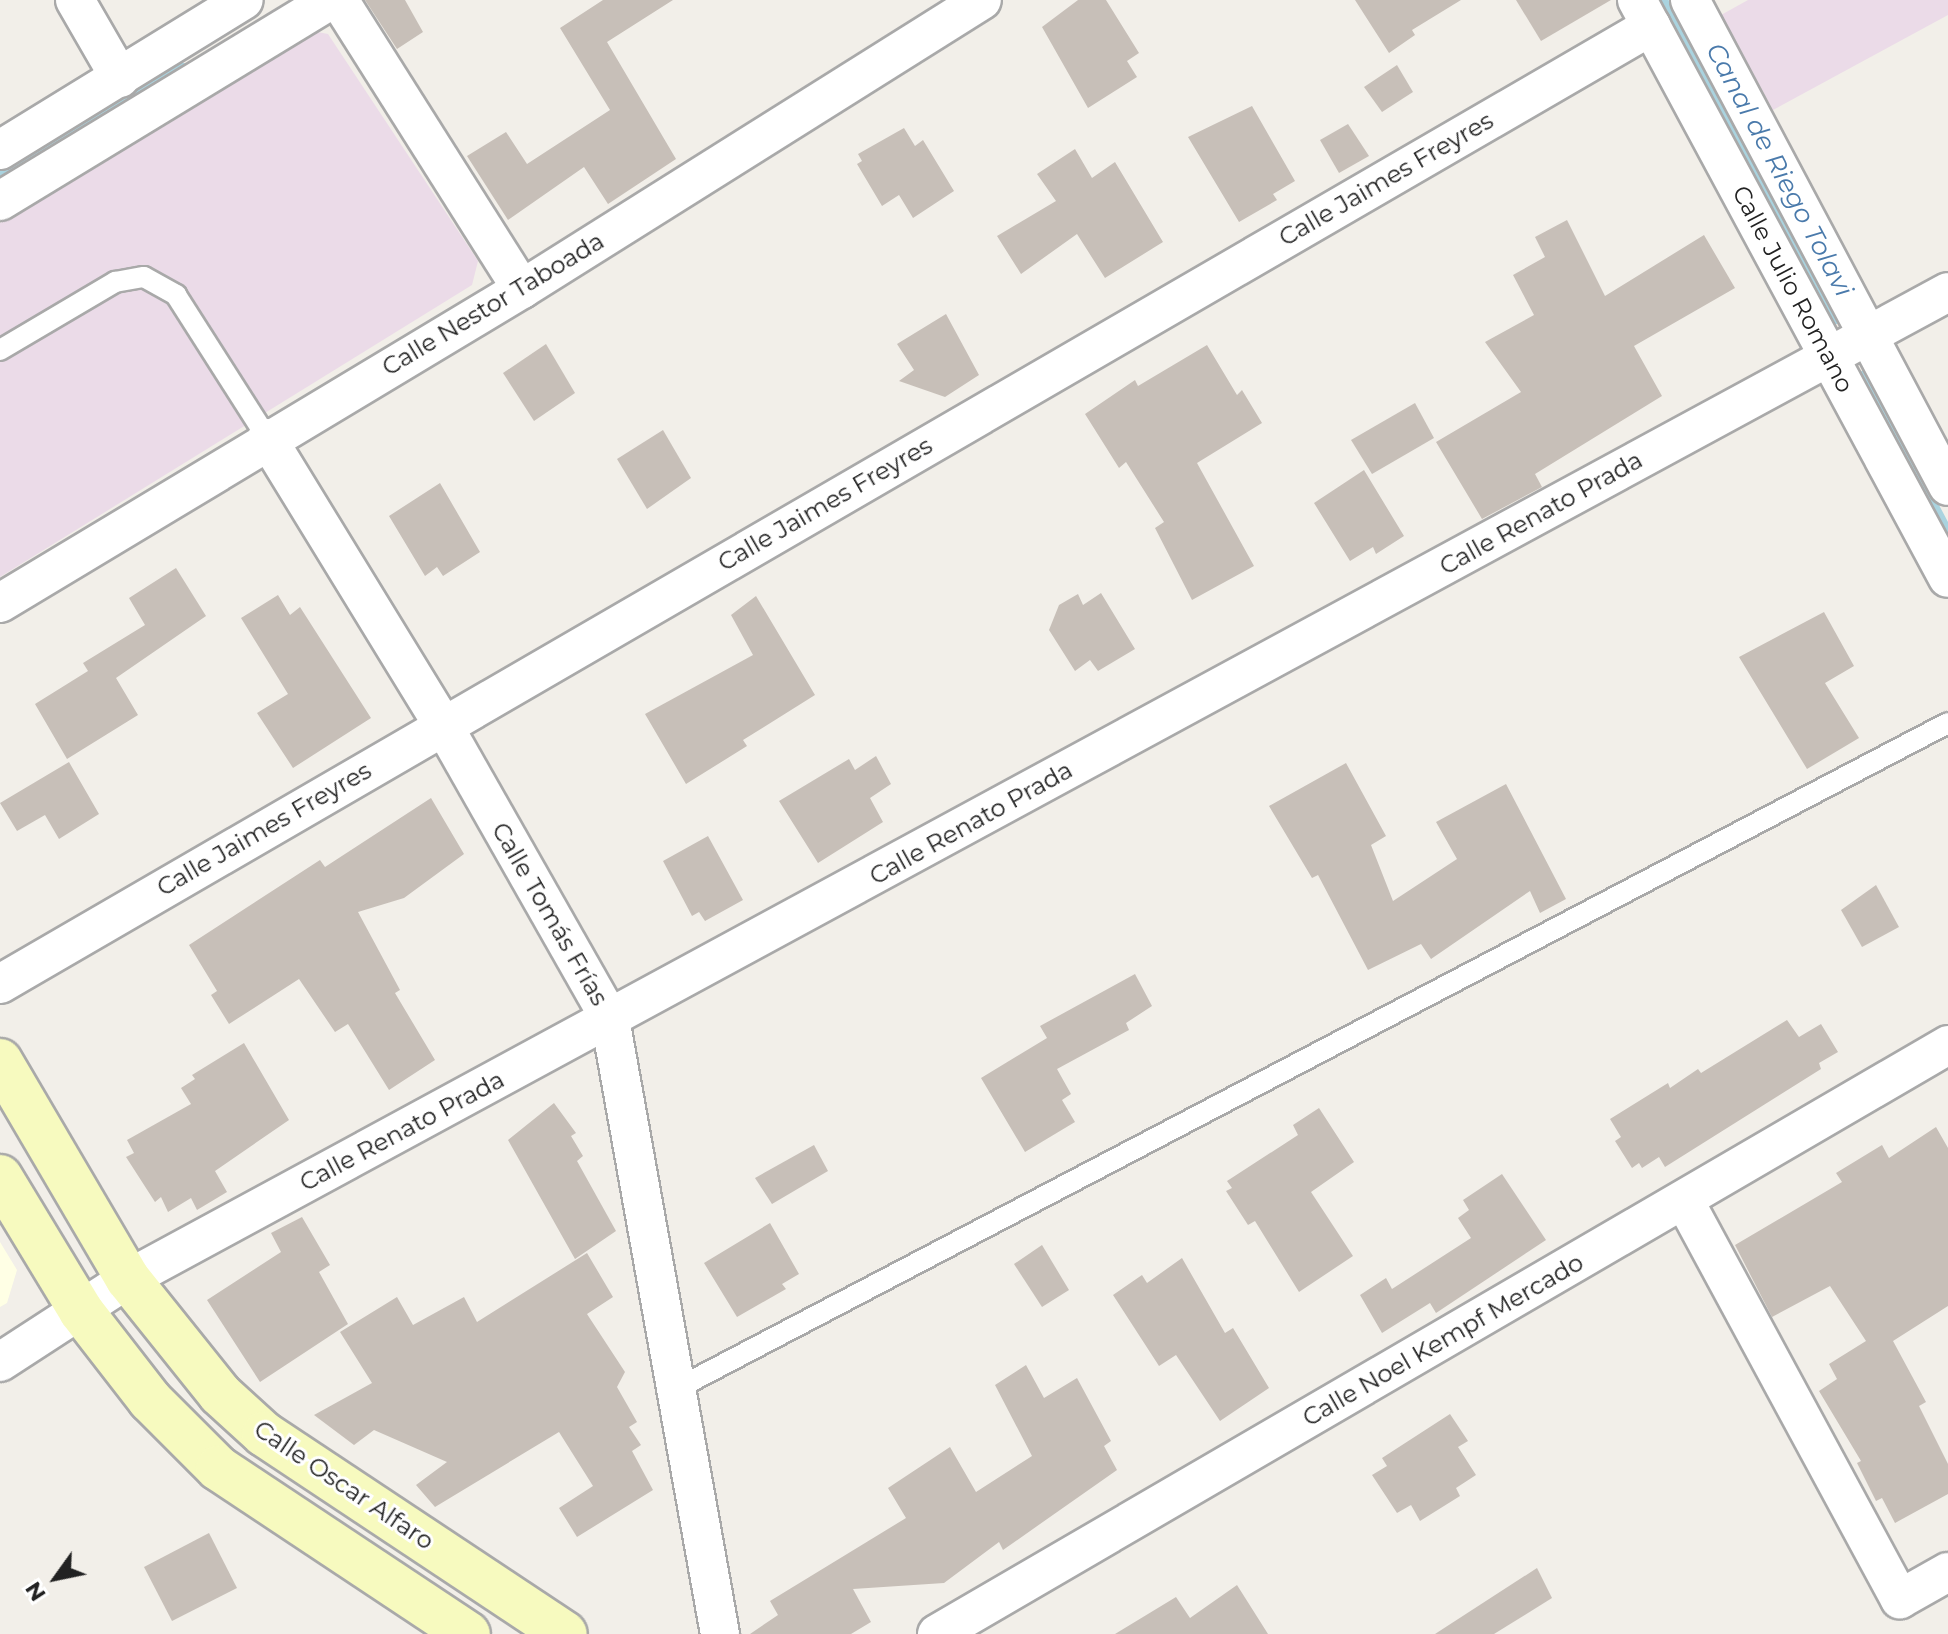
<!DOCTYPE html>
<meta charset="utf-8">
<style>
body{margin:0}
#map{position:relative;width:1948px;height:1634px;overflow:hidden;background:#f2efe9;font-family:Montserrat,sans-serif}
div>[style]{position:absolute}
.industrial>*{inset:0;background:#ebdbe8}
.education>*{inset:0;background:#ffffe5}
.stream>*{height:11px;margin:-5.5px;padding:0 5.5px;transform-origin:5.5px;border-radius:5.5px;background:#aad3df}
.building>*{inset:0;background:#c7bfb8}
.roads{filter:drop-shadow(2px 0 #a9a9a9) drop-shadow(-2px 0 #a9a9a9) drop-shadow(0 2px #a9a9a9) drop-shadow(0 -2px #a9a9a9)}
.lane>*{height:20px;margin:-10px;padding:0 10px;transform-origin:10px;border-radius:10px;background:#fff}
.street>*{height:38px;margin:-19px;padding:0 19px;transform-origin:19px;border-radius:19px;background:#fff}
.secondary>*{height:44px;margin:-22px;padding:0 22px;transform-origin:22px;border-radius:22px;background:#f7fabf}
span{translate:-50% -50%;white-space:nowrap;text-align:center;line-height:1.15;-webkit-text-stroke:6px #fff;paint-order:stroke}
.street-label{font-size:24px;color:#222}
.water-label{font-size:26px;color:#4a7aab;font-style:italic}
.north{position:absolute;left:16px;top:1538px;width:80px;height:80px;-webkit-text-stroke:6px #fff;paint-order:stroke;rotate:237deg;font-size:22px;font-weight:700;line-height:32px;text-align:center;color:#222}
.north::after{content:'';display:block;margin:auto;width:28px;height:36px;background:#222;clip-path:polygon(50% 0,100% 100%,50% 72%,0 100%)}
</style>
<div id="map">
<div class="industrial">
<div style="clip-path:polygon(1748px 0,1948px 0,1948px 15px,1773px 110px,1721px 15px)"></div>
<div style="clip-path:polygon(307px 30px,328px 34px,478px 261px,472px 285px,0 577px,0 223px)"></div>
</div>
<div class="education">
<div style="clip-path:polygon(0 1242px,17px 1270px,7px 1303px,0 1307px)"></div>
</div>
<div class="stream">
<div style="left:1662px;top:0;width:362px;rotate:61.6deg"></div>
<div style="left:0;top:176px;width:212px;rotate:-30.7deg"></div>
<div style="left:1864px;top:375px;width:180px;rotate:62.2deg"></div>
</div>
<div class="building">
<div style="clip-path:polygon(365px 0,405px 0,423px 32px,397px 49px)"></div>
<div style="clip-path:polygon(603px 0,673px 0,607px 42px,676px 159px,608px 204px,584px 167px,508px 220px,467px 156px,506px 132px,527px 164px,610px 110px,560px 28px)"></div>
<div style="clip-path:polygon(1078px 0,1106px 0,1139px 53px,1127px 61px,1137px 77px,1088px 108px,1042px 27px)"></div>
<div style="clip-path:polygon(1355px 0,1461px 0,1412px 30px,1415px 35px,1389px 53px)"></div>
<div style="clip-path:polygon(1516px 0,1611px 0,1541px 41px)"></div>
<div style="clip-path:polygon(1397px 65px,1413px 92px,1382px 112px,1364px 87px)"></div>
<div style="clip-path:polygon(1252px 106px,1295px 181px,1273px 194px,1277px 200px,1239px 222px,1188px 137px)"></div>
<div style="clip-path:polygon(1348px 124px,1369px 156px,1339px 173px,1320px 140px)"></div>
<div style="clip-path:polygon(904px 128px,915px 146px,923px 140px,954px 191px,913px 218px,899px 195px,882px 206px,857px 164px,862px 161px,858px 154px)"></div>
<div style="clip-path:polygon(1075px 149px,1092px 178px,1115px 162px,1163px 242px,1105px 278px,1077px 234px,1021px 274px,997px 236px,1056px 201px,1037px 174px)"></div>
<div style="clip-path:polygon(1567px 220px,1605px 296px,1704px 235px,1735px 288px,1634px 346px,1662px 396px,1535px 474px,1542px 487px,1482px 519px,1436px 442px,1521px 392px,1485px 342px,1534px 315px,1513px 275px,1545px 257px,1535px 237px)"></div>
<div style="clip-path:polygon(946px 314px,979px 375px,945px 397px,899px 381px,914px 370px,897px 344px)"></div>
<div style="clip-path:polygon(546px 344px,575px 393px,534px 421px,503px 373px)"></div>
<div style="clip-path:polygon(1207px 345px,1237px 395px,1242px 390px,1262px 423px,1197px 463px,1254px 566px,1192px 600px,1155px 528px,1164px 522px,1126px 462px,1119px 468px,1085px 414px,1135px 380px,1138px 386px)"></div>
<div style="clip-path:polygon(1415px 403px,1434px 438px,1372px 474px,1351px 440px)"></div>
<div style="clip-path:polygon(663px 430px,691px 478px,647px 509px,617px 459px)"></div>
<div style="clip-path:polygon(1364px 470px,1404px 536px,1376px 554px,1373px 547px,1350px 561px,1314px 503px)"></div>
<div style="clip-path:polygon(440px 483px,480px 552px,443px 576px,437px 567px,425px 576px,389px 516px)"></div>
<div style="clip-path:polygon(176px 568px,206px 616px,116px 678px,138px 715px,67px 759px,35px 704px,88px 671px,83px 663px,145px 625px,129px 598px)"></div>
<div style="clip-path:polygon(1101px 593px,1135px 649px,1098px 671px,1090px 660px,1075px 671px,1049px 630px,1059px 605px,1078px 594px,1083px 605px)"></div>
<div style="clip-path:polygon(278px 595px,290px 615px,300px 607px,371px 718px,293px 768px,257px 713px,288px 694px,241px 618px)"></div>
<div style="clip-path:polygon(756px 596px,815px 695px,743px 740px,747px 746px,686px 784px,645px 714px,753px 655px,731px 615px)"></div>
<div style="clip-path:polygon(1824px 612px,1854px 666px,1825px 683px,1859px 738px,1807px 769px,1739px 657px)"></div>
<div style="clip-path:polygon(876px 756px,891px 784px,870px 798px,883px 822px,818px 863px,779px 801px,849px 759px,855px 770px)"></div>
<div style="clip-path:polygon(69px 762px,99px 814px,59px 839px,45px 815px,17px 831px,0 803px)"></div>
<div style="clip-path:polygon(1346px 763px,1386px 836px,1371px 845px,1393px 901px,1457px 859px,1436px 822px,1506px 784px,1566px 899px,1540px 913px,1530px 891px,1431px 959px,1421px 944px,1368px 970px,1318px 875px,1312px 878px,1269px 806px)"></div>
<div style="clip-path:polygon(431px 798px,464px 854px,404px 898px,358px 912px,400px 990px,395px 993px,435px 1060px,389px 1090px,348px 1024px,335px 1032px,299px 979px,229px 1024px,211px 995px,217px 991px,189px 945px,320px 860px,325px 867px)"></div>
<div style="clip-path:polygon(708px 836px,743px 900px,705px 921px,699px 912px,692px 916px,663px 861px)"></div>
<div style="clip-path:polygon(1876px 885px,1899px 927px,1862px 947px,1841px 910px)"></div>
<div style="clip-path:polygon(1135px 974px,1152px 1006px,1126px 1023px,1129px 1030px,1057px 1069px,1071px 1094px,1062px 1100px,1075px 1122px,1025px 1152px,981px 1078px,1047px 1038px,1040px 1026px)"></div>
<div style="clip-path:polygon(1787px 1020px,1799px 1037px,1821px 1024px,1838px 1052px,1819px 1063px,1821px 1069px,1665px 1167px,1659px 1157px,1642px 1168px,1639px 1163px,1632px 1168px,1615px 1141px,1621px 1137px,1610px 1119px,1668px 1083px,1670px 1088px,1698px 1069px,1701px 1073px)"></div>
<div style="clip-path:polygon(244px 1043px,289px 1120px,215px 1171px,227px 1192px,197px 1210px,191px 1198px,168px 1212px,161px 1197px,155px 1202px,126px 1157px,134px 1153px,127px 1140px,191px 1104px,181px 1088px,195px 1079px,192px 1075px)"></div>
<div style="clip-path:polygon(554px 1103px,576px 1133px,571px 1136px,583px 1156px,577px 1161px,616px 1231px,575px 1259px,508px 1140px)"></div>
<div style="clip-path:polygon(1319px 1108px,1354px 1162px,1311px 1192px,1353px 1256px,1299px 1292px,1255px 1221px,1248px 1225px,1226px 1191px,1232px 1188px,1227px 1181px,1298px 1135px,1293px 1125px)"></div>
<div style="clip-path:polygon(1936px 1127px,1948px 1148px,1948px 1306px,1893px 1341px,1926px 1402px,1919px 1406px,1948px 1464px,1948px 1494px,1895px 1523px,1882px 1498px,1876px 1501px,1857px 1463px,1861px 1461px,1819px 1391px,1837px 1379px,1829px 1364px,1866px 1341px,1830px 1286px,1772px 1317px,1735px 1245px,1842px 1182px,1836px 1173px,1882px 1145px,1889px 1158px)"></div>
<div style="clip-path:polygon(814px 1145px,828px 1171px,772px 1204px,755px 1178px)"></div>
<div style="clip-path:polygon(1502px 1174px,1546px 1240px,1436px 1313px,1430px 1303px,1382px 1333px,1360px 1295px,1386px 1278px,1392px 1289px,1471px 1238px,1458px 1218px,1469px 1210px,1463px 1200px)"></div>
<div style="clip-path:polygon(302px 1217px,330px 1265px,319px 1272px,348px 1324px,260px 1382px,207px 1300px,281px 1252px,271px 1233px)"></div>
<div style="clip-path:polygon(770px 1223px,799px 1274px,782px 1284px,786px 1289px,737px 1317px,704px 1263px)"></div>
<div style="clip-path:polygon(1042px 1245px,1069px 1290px,1042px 1307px,1014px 1264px)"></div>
<div style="clip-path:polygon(587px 1253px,613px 1297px,587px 1314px,625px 1372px,617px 1387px,637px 1422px,629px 1427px,641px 1445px,632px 1451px,653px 1490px,577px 1537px,559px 1508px,593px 1486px,559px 1432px,435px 1507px,416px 1485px,447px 1462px,374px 1430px,354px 1445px,314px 1415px,372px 1383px,340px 1332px,397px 1297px,413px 1325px,464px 1297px,477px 1322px)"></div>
<div style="clip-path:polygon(1182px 1258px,1225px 1333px,1233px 1328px,1269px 1388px,1220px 1421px,1176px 1355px,1159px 1366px,1113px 1295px,1142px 1275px,1147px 1283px)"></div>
<div style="clip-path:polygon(1026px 1365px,1044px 1398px,1077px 1378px,1111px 1441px,1104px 1446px,1117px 1470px,1003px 1550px,999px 1542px,944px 1583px,853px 1589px,871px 1622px,851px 1634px,750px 1634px,778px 1615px,770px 1601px,906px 1518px,888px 1488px,950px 1447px,976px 1492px,1032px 1456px,995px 1385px)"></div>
<div style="clip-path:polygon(1450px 1414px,1468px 1441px,1458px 1447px,1476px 1475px,1456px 1488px,1460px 1496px,1420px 1521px,1411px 1505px,1397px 1513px,1372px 1475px,1387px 1466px,1382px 1458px)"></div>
<div style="clip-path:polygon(209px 1533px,237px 1588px,172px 1621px,144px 1567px)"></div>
<div style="clip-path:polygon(1537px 1568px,1552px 1598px,1494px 1634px,1435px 1634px)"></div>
<div style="clip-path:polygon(1237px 1585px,1268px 1634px,1115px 1634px,1176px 1597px,1190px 1618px)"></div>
</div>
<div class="roads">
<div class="lane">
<div style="left:0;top:350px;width:134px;rotate:-30.6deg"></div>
<div style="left:115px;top:282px;width:29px;rotate:-10deg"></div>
<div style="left:144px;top:277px;width:37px;rotate:29deg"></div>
<div style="left:176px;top:295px;width:169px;rotate:57.5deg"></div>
<div style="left:680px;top:1387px;width:1431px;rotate:-27.64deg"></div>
</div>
<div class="street">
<div style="left:75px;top:0;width:90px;rotate:60deg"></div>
<div style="left:339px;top:0;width:342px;rotate:57.7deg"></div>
<div style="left:1637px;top:0;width:656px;rotate:61.72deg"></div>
<div style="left:1690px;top:0;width:550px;rotate:62.04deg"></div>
<div style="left:0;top:150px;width:286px;rotate:-31.6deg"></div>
<div style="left:0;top:201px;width:386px;rotate:-31.3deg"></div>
<div style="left:267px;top:438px;width:337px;rotate:58.5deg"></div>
<div style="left:443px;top:725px;width:338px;rotate:60.4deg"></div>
<div style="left:610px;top:1019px;width:625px;rotate:79.86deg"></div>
<div style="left:0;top:603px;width:609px;rotate:-31.03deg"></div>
<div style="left:522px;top:289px;width:543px;rotate:-32.14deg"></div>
<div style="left:0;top:984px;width:1909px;rotate:-30.12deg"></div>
<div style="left:1684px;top:1200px;width:454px;rotate:61.6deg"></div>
<div style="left:1900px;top:1599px;width:55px;rotate:-29.4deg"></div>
<div style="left:0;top:1362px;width:153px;rotate:-33deg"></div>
<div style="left:128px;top:1279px;width:2070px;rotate:-28.47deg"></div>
<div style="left:937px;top:1634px;width:1170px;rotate:-30.22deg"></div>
</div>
<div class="secondary">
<div style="left:0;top:1061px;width:253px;rotate:59.6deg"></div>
<div style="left:128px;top:1279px;width:147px;rotate:51.3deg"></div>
<div style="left:220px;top:1394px;width:59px;rotate:42.3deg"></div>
<div style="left:264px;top:1434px;width:361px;rotate:33.6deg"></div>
<div style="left:0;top:1177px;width:157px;rotate:58.8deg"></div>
<div style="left:81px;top:1311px;width:113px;rotate:52.2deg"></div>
<div style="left:150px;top:1400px;width:96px;rotate:45deg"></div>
<div style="left:218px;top:1468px;width:300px;rotate:33.6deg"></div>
</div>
</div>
<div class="street-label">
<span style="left:1386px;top:179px;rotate:-30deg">Calle Jaimes Freyres</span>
<span style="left:1793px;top:289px;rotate:62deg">Calle Julio Romano</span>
<span style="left:493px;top:304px;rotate:-31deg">Calle Nestor Taboada</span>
<span style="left:825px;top:504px;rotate:-30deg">Calle Jaimes Freyres</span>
<span style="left:1541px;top:513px;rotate:-29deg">Calle Renato Prada</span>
<span style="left:971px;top:823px;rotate:-29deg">Calle Renato Prada</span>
<span style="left:264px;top:829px;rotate:-30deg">Calle Jaimes Freyres</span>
<span style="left:550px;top:914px;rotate:60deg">Calle Tomás Frías</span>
<span style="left:402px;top:1131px;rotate:-28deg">Calle Renato Prada</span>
<span style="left:1443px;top:1340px;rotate:-30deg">Calle Noel Kempf Mercado</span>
<span style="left:344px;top:1485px;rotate:34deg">Calle Oscar Alfaro</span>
</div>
<div class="water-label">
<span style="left:1779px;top:170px;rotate:62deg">Canal de Riego Tolavi</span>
</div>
<div class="north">N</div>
</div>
